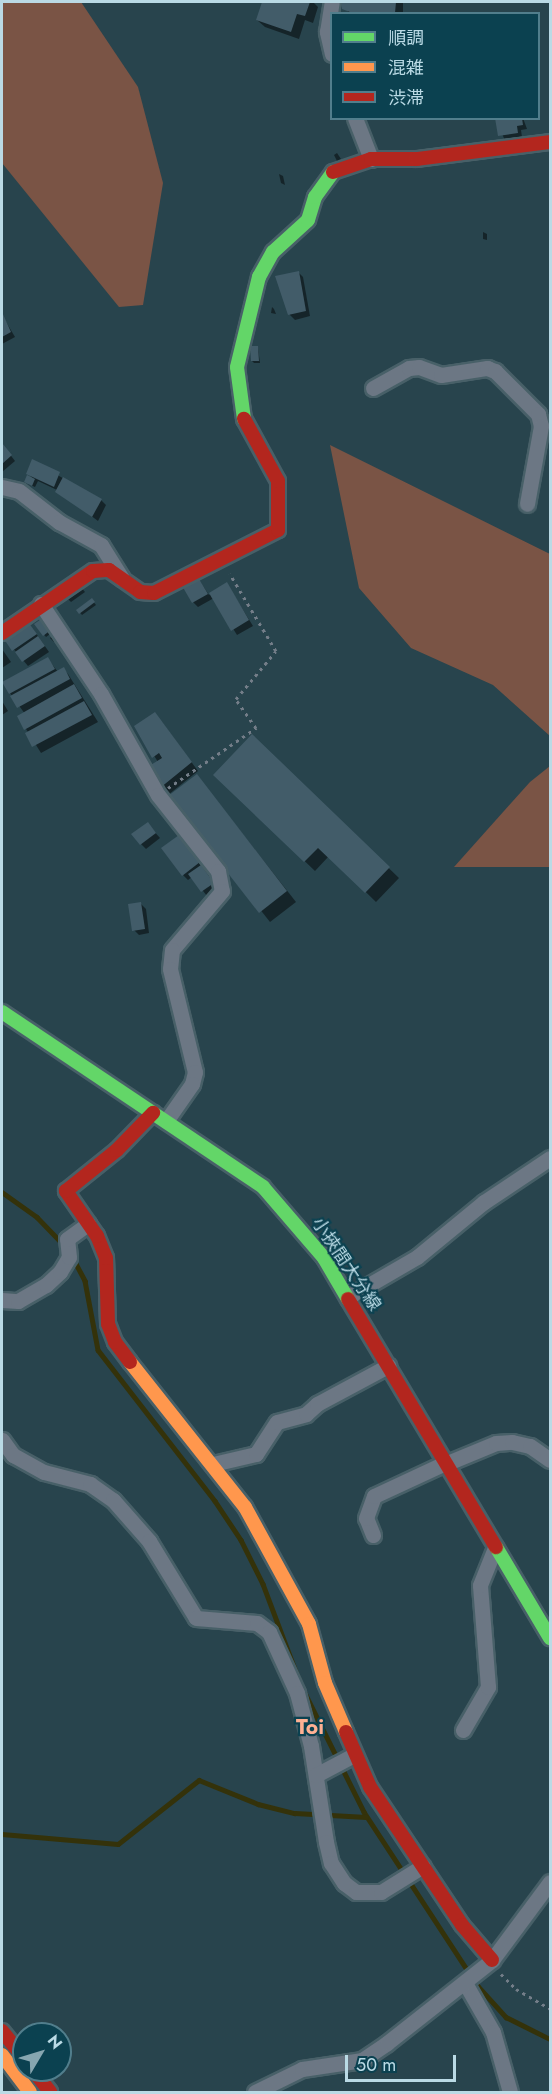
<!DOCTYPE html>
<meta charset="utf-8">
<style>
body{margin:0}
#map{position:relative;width:552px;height:2094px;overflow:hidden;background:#28444d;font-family:Jost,"Noto Sans JP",sans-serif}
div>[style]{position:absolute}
.green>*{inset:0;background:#7a5445}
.shadow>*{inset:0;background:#0007}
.stream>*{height:4.5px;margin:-2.25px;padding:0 2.25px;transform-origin:2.25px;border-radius:2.25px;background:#34320a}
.building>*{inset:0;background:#425c69}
.path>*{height:3px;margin-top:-1.5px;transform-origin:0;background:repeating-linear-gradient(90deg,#747e89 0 3px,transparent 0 7.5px)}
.roads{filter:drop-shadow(2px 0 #486068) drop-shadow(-2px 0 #486068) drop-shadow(0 2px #486068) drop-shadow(0 -2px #486068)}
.street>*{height:15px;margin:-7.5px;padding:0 7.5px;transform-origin:7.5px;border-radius:7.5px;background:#6c7784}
.fast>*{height:14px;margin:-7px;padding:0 7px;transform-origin:7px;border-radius:7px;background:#63d668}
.slow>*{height:14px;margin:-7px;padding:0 7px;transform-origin:7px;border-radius:7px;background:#ff974d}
.jam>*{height:14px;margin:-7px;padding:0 7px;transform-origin:7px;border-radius:7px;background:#b3261e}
span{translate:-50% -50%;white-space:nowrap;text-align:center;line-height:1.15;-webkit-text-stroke:4.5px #0b4150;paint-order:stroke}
.street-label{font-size:18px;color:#badae5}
.quarter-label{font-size:21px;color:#feb093;font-weight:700}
.frame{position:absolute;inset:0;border:3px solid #badae5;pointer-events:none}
.legend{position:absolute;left:330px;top:12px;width:210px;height:108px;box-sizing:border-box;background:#0b4150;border:2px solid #517e8c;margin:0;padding:8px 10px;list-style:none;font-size:18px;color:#badae5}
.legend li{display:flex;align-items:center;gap:12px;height:30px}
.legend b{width:30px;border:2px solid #517e8c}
.north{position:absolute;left:12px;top:2022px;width:60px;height:60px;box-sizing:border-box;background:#0b4150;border:2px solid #517e8c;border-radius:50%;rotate:52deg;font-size:16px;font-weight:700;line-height:24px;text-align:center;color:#badae5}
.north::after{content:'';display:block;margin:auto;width:21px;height:27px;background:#87a6b0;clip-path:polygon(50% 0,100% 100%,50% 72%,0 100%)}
.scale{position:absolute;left:345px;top:2055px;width:111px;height:27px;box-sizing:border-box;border:3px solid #badae5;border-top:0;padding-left:8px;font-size:18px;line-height:21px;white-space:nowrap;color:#badae5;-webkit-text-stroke:4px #0b4150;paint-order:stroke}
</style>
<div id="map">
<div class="green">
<div style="clip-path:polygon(2px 2px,81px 2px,138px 87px,163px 183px,143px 305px,119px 307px,2px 163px)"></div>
<div style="clip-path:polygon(330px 445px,550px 554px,550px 736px,493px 685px,411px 648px,359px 588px)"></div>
<div style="clip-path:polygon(550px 766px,550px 867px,454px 867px,530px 782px)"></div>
</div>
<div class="shadow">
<div style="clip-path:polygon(263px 2px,313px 2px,318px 7px,313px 23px,305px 20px,299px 39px,265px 27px,257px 20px)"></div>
<div style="clip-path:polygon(344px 2px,403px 2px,403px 14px,349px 14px)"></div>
<div style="clip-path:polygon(496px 118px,523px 118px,527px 129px,521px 130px,522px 137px,505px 141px)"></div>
<div style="clip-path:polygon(337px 153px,341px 159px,337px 161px,334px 155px)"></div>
<div style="clip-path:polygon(279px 174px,283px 176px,285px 185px,281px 183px)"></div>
<div style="clip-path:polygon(483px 232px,487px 234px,487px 240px,483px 239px)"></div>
<div style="clip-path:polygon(298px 272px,303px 277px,310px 316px,295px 320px,290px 315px)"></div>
<div style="clip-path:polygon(272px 307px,274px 309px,276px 314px,271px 313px)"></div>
<div style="clip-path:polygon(2px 315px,15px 337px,2px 344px)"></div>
<div style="clip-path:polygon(258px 348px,260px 363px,254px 363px,252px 361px)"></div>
<div style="clip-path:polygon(2px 444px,15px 461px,2px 472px)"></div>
<div style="clip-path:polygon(33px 461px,101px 500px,106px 505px,98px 521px,57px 490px,38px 481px,35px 487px,28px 484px,34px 480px,28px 473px)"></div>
<div style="clip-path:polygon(199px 580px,209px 595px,227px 584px,253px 626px,237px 635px,214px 598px,198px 607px,193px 602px)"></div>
<div style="clip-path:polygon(81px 587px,85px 592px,71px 602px,66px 597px)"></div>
<div style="clip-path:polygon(92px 600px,96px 605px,82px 615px,78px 610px)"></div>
<div style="clip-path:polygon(36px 625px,53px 632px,46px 637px)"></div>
<div style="clip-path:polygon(33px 629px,49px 652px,28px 666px,6px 640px)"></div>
<div style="clip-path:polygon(55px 634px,58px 638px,54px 642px,50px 638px)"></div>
<div style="clip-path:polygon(2px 649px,11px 662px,2px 668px)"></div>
<div style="clip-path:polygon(48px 659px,58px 672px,63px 669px,68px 674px,98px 722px,41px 753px,26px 729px,25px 714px,10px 693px)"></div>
<div style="clip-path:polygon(2px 701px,8px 711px,2px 715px)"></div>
<div style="clip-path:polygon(162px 722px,198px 771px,168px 795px,161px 787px,158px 762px,136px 727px)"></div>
<div style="clip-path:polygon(252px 736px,399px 878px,376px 902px,329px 856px,315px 871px,215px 775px)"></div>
<div style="clip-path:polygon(197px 776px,296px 902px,270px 922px,171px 796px)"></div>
<div style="clip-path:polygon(152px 829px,160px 838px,146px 849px,141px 844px)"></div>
<div style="clip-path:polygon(184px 842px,218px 889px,207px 896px,192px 877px,188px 880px,183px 875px)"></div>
<div style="clip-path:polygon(141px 904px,146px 909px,149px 933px,139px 935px,134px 930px)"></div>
</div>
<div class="stream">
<div style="left:2px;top:1192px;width:43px;rotate:35.5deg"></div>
<div style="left:37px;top:1217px;width:37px;rotate:46deg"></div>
<div style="left:73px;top:1258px;width:26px;rotate:62deg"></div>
<div style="left:85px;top:1281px;width:70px;rotate:79.3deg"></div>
<div style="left:98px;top:1350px;width:191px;rotate:52.2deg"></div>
<div style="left:215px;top:1501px;width:47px;rotate:56.3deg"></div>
<div style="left:241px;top:1540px;width:49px;rotate:63.4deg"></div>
<div style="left:263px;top:1584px;width:103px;rotate:69.4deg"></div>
<div style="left:304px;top:1691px;width:135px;rotate:63.6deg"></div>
<div style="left:364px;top:1812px;width:208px;rotate:56.8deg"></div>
<div style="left:478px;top:1986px;width:42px;rotate:47.9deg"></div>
<div style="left:506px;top:2017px;width:49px;rotate:26.6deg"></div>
<div style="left:2px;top:1834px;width:116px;rotate:4.9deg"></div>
<div style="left:118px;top:1844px;width:103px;rotate:-38.3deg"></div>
<div style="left:199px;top:1780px;width:64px;rotate:22.1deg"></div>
<div style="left:258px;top:1804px;width:38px;rotate:14deg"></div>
<div style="left:295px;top:1813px;width:71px;rotate:3.2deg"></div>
</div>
<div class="building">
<div style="clip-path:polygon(262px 2px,310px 2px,305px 16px,297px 14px,291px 32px,256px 20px)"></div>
<div style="clip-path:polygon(342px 2px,396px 2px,395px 13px,355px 14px,342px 9px)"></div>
<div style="clip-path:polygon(495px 118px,522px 118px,523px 125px,517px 126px,518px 133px,498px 136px)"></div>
<div style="clip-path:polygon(299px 271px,306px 311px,288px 315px,275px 276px)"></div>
<div style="clip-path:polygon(2px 312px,11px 332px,2px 337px)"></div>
<div style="clip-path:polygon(250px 346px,258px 346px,259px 361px,251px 361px)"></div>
<div style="clip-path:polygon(2px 443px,12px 455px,2px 464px)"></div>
<div style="clip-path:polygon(32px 459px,60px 472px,54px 487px,26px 474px)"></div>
<div style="clip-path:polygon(27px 475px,35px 479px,32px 486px,24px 482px)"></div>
<div style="clip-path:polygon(63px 477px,102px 499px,92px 517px,55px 492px)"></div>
<div style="clip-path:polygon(199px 579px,208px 594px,192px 603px,181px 584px)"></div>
<div style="clip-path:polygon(227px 582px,249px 620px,231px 631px,209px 593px)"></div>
<div style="clip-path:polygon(92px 598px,95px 602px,79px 614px,76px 610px)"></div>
<div style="clip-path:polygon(44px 617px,52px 629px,43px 636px,34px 624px)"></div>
<div style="clip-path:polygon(28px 622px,37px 634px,12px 651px,4px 639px)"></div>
<div style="clip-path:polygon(38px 636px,45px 646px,22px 662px,15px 652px)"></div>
<div style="clip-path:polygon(48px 657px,55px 669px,9px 694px,2px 682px)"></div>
<div style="clip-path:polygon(64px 667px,70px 679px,17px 708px,10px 696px)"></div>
<div style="clip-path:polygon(74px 684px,82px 698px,24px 730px,17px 716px)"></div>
<div style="clip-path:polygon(84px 701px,92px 715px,32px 747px,25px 733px)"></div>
<div style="clip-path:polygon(155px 712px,192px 762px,160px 788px,146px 768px,162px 758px,159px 753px,152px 758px,134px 726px)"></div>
<div style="clip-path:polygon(252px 734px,390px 867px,365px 893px,318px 848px,304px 862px,213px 775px)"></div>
<div style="clip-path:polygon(197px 774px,287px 891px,259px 913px,168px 796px)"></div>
<div style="clip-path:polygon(148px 822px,156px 833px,140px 845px,131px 834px)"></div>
<div style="clip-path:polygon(179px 835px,200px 862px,182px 876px,161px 848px)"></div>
<div style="clip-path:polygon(201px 865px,214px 883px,201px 892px,188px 874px)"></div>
<div style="clip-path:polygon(141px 902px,145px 929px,132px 931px,128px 904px)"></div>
</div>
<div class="path">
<div style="left:168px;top:788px;width:107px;rotate:-34.3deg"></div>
<div style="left:256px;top:728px;width:35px;rotate:-125deg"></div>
<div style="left:236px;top:699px;width:62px;rotate:-50.2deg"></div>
<div style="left:276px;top:651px;width:90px;rotate:-120.9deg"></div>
<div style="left:501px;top:1974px;width:21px;rotate:45deg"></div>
<div style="left:516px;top:1989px;width:39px;rotate:30deg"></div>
</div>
<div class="roads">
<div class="street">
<div style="left:332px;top:54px;width:23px;rotate:-103deg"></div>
<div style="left:327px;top:32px;width:30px;rotate:-81deg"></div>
<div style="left:355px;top:118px;width:44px;rotate:68.7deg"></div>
<div style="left:373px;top:388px;width:41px;rotate:-29.1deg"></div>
<div style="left:409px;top:368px;width:10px;rotate:-6deg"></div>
<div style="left:419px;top:367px;width:23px;rotate:20deg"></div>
<div style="left:441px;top:375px;width:47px;rotate:-8.7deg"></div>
<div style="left:487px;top:368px;width:9px;rotate:21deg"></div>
<div style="left:495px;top:371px;width:61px;rotate:45deg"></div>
<div style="left:538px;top:414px;width:12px;rotate:76deg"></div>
<div style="left:541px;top:426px;width:79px;rotate:100.2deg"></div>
<div style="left:2px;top:487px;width:17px;rotate:13deg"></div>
<div style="left:19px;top:491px;width:51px;rotate:37.8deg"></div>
<div style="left:59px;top:522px;width:48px;rotate:28.7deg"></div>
<div style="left:101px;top:545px;width:39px;rotate:58deg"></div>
<div style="left:41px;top:604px;width:108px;rotate:56.3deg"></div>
<div style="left:101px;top:694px;width:116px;rotate:60.6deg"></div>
<div style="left:158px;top:795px;width:97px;rotate:51.7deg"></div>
<div style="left:218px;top:871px;width:20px;rotate:79deg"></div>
<div style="left:222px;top:891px;width:77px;rotate:130.3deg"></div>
<div style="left:172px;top:950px;width:19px;rotate:96deg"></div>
<div style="left:170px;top:969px;width:106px;rotate:76.4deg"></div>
<div style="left:195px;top:1072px;width:12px;rotate:104deg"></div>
<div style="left:192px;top:1084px;width:45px;rotate:125.1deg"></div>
<div style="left:348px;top:1297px;width:80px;rotate:-30.1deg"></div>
<div style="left:417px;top:1257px;width:87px;rotate:-39.4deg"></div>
<div style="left:484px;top:1202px;width:79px;rotate:-33.7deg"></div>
<div style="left:2px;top:1300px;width:16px;rotate:4deg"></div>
<div style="left:18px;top:1301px;width:32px;rotate:-30deg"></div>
<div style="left:46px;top:1285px;width:19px;rotate:-43deg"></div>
<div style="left:60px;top:1272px;width:17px;rotate:-59deg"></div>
<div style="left:69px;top:1257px;width:18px;rotate:-96deg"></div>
<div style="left:67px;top:1239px;width:26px;rotate:-36deg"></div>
<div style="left:2px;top:1440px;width:19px;rotate:54deg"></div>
<div style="left:13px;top:1455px;width:35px;rotate:29deg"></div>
<div style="left:44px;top:1472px;width:48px;rotate:14.6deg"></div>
<div style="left:90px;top:1484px;width:28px;rotate:35deg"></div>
<div style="left:113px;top:1500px;width:55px;rotate:48.7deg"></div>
<div style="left:149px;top:1541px;width:90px;rotate:58.6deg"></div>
<div style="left:196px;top:1618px;width:61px;rotate:4.7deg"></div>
<div style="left:257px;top:1623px;width:15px;rotate:37deg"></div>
<div style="left:269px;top:1632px;width:67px;rotate:65.3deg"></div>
<div style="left:297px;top:1693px;width:55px;rotate:75.2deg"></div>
<div style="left:311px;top:1746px;width:97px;rotate:81.1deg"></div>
<div style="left:326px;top:1842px;width:22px;rotate:77deg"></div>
<div style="left:331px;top:1863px;width:24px;rotate:57deg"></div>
<div style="left:344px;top:1883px;width:15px;rotate:37deg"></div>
<div style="left:356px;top:1892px;width:25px"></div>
<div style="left:381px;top:1892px;width:49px;rotate:-31.8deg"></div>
<div style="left:213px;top:1464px;width:44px;rotate:-13.1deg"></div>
<div style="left:256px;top:1454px;width:38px;rotate:-57deg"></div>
<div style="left:277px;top:1422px;width:30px;rotate:-15deg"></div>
<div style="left:306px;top:1414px;width:15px;rotate:-42deg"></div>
<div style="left:317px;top:1404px;width:81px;rotate:-28.2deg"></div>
<div style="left:445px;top:1464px;width:55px;rotate:-22.4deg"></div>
<div style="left:496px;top:1443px;width:16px;rotate:-4deg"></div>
<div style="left:512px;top:1442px;width:18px;rotate:13deg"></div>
<div style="left:530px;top:1446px;width:24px;rotate:35deg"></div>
<div style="left:373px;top:1535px;width:18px;rotate:-112deg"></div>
<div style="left:366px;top:1518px;width:23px;rotate:-70deg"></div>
<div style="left:374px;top:1496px;width:78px;rotate:-24.9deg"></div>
<div style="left:463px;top:1730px;width:50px;rotate:-59.8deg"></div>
<div style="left:488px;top:1687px;width:102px;rotate:-94.5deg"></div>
<div style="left:480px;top:1585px;width:40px;rotate:-68deg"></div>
<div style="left:316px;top:1775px;width:43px;rotate:-27.8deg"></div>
<div style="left:465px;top:1983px;width:56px;rotate:60.3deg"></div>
<div style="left:493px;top:2032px;width:62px;rotate:74.2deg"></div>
<div style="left:255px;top:2092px;width:52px;rotate:-26.1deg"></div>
<div style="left:302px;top:2069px;width:61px;rotate:-8.5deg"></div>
<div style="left:362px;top:2060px;width:30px;rotate:-34deg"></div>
<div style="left:387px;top:2043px;width:134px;rotate:-38.3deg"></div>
<div style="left:492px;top:1960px;width:97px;rotate:-53.4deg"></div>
</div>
<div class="fast">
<div style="left:244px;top:419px;width:52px;rotate:-97.7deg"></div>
<div style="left:237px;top:367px;width:93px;rotate:-76.3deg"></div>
<div style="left:259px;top:277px;width:29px;rotate:-61deg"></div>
<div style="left:273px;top:252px;width:47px;rotate:-42.4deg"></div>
<div style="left:308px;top:220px;width:24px;rotate:-73deg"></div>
<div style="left:315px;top:197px;width:31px;rotate:-54deg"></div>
<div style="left:2px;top:1012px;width:314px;rotate:33.8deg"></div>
<div style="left:263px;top:1187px;width:94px;rotate:49.3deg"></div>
<div style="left:324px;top:1258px;width:48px;rotate:59.7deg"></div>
<div style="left:496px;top:1547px;width:106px;rotate:59.3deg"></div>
</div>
<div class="slow">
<div style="left:130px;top:1362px;width:185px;rotate:51.6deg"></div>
<div style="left:245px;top:1507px;width:133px;rotate:61.3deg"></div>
<div style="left:309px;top:1624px;width:61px;rotate:74.8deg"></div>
<div style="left:325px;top:1683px;width:53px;rotate:66.8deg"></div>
<div style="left:2px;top:2055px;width:46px;rotate:52.9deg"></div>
</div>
<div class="jam">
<div style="left:333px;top:172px;width:40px;rotate:-18.9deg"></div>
<div style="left:371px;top:159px;width:46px"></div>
<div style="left:417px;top:159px;width:134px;rotate:-7.3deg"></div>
<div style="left:2px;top:633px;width:110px;rotate:-34.3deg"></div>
<div style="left:93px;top:571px;width:16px;rotate:-4deg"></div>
<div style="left:109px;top:570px;width:38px;rotate:35deg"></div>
<div style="left:140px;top:592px;width:14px;rotate:4deg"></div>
<div style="left:154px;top:593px;width:139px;rotate:-26.9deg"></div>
<div style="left:278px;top:530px;width:49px;rotate:-90deg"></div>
<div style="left:278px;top:481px;width:71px;rotate:-118.7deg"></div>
<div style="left:348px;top:1299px;width:289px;rotate:59.2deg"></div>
<div style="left:130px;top:1362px;width:25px;rotate:-127deg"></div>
<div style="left:115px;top:1342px;width:19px;rotate:-111deg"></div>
<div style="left:108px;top:1324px;width:66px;rotate:-91.7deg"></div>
<div style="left:106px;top:1258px;width:24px;rotate:-112deg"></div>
<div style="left:97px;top:1236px;width:55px;rotate:-124.6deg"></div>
<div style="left:66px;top:1191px;width:65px;rotate:-38.8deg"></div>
<div style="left:117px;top:1150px;width:52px;rotate:-45.8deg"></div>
<div style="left:346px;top:1732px;width:60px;rotate:66.4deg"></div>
<div style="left:370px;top:1787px;width:166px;rotate:56.3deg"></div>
<div style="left:462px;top:1925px;width:46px;rotate:49.4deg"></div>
<div style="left:2px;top:2031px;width:35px;rotate:51deg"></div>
<div style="left:33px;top:2070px;width:28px;rotate:52deg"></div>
</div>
</div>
<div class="street-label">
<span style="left:346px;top:1264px;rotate:56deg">小挾間大分線</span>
</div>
<div class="quarter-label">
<span style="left:310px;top:1727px">Toi</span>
</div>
<div class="frame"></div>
<ul class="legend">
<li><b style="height:8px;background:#63d668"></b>順調</li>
<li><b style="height:8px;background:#ff974d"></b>混雑</li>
<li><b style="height:8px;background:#b3261e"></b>渋滞</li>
</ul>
<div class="north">N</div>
<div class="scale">50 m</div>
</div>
